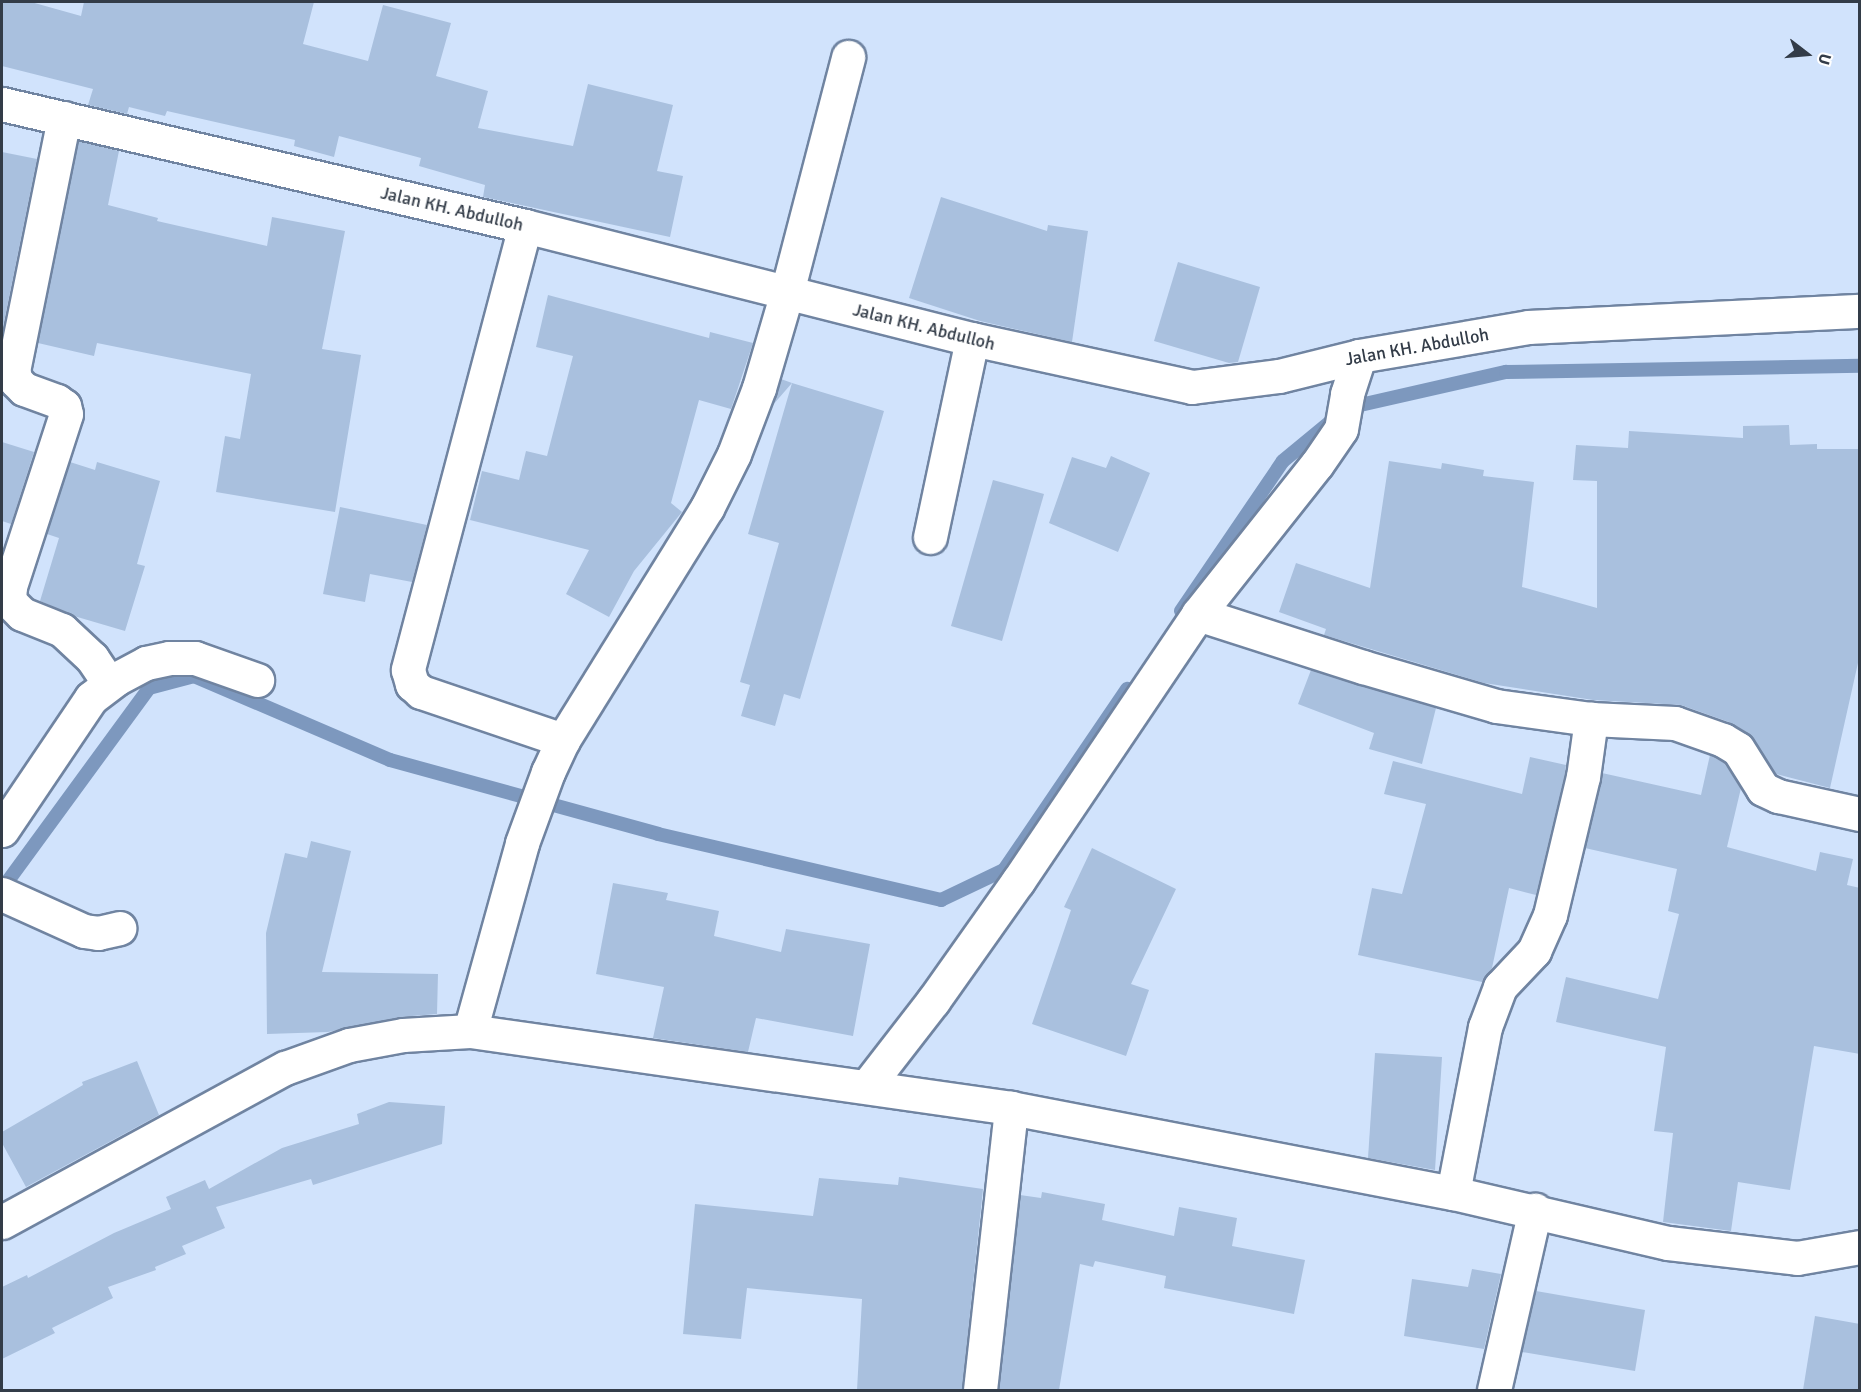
<!DOCTYPE html>
<style>
body{margin:0}
#map{position:relative;width:1861px;height:1392px;overflow:hidden;background:#d1e3fc;font-family:Signika,sans-serif}
div>[style]{position:absolute}
.stream>*{height:14px;margin:-7px;padding:0 7px;transform-origin:7px;border-radius:7px;background:#7d98be}
.building>*{inset:0;background:#a9c0de}
.roads{filter:drop-shadow(2px 0 #7084a1) drop-shadow(-2px 0 #7084a1) drop-shadow(0 2px #7084a1) drop-shadow(0 -2px #7084a1)}
.minor>*{height:33px;margin:-16.5px;padding:0 16.5px;transform-origin:16.5px;border-radius:16.5px;background:#fff}
span{translate:-50% -50%;white-space:nowrap;text-align:center;line-height:1.15;-webkit-text-stroke:4.5px #fff;paint-order:stroke}
.street-label{font-size:18px;color:#333c48}
.frame{position:absolute;inset:0;border:3px solid #333c48;pointer-events:none}
.north{position:absolute;left:1777px;top:24px;width:60px;height:60px;-webkit-text-stroke:4px #fff;paint-order:stroke;rotate:106deg;font-size:16px;font-weight:700;line-height:24px;text-align:center;color:#333c48}
.north::after{content:'';display:block;margin:auto;width:21px;height:27px;background:#333c48;clip-path:polygon(50% 0,100% 100%,50% 72%,0 100%)}
</style>
<div id="map">
<div class="stream">
<div style="left:1181px;top:611px;width:181px;rotate:-55.8deg"></div>
<div style="left:1283px;top:461px;width:83px;rotate:-39.6deg"></div>
<div style="left:1347px;top:408px;width:163px;rotate:-12.8deg"></div>
<div style="left:1506px;top:372px;width:354px;rotate:-1deg"></div>
<div style="left:2px;top:889px;width:249px;rotate:-53.8deg"></div>
<div style="left:149px;top:688px;width:47px;rotate:-14.9deg"></div>
<div style="left:194px;top:676px;width:213px;rotate:23.2deg"></div>
<div style="left:390px;top:760px;width:278px;rotate:15.4deg"></div>
<div style="left:658px;top:834px;width:291px;rotate:13.1deg"></div>
<div style="left:941px;top:900px;width:70px;rotate:-25.5deg"></div>
<div style="left:1004px;top:870px;width:219px;rotate:-55.8deg"></div>
</div>
<div class="building">
<div style="clip-path:polygon(2px 2px,31px 2px,81px 16px,84px 2px,314px 2px,303px 44px,368px 61px,383px 5px,451px 23px,436px 76px,488px 91px,478px 128px,573px 146px,588px 84px,673px 105px,657px 171px,683px 176px,670px 237px,483px 197px,485px 185px,419px 166px,421px 158px,339px 136px,334px 157px,294px 146px,295px 140px,167px 111px,165px 116px,129px 107px,127px 114px,88px 105px,93px 89px,2px 66px)"></div>
<div style="clip-path:polygon(78px 141px,119px 151px,108px 205px,158px 218px,157px 221px,267px 246px,272px 217px,345px 231px,322px 349px,361px 355px,335px 512px,216px 492px,225px 436px,240px 439px,251px 374px,97px 343px,94px 356px,38px 343px)"></div>
<div style="clip-path:polygon(2px 152px,37px 159px,2px 332px)"></div>
<div style="clip-path:polygon(941px 197px,1047px 231px,1048px 225px,1088px 231px,1072px 342px,980px 321px,909px 298px)"></div>
<div style="clip-path:polygon(1178px 262px,1260px 287px,1238px 362px,1229px 363px,1154px 341px)"></div>
<div style="clip-path:polygon(548px 295px,709px 338px,710px 332px,753px 343px,731px 409px,699px 400px,671px 503px,682px 512px,634px 571px,609px 617px,566px 594px,589px 550px,470px 520px,482px 471px,519px 480px,526px 451px,547px 456px,573px 356px,536px 347px)"></div>
<div style="clip-path:polygon(781px 379px,792px 383px,772px 406px,777px 393px)"></div>
<div style="clip-path:polygon(792px 383px,884px 411px,800px 699px,784px 694px,775px 726px,741px 716px,750px 685px,740px 682px,779px 543px,748px 534px)"></div>
<div style="clip-path:polygon(1789px 425px,1790px 445px,1817px 444px,1817px 449px,1860px 449px,1860px 654px,1830px 788px,1776px 774px,1748px 733px,1729px 722px,1681px 705px,1593px 700px,1484px 683px,1324px 635px,1326px 629px,1279px 612px,1296px 563px,1370px 588px,1389px 461px,1441px 469px,1442px 463px,1484px 470px,1483px 476px,1534px 482px,1522px 587px,1597px 608px,1597px 481px,1573px 480px,1576px 445px,1628px 448px,1629px 431px,1743px 438px,1743px 426px)"></div>
<div style="clip-path:polygon(2px 442px,34px 452px,11px 524px,2px 521px)"></div>
<div style="clip-path:polygon(1111px 456px,1150px 473px,1118px 552px,1049px 523px,1072px 457px,1106px 468px)"></div>
<div style="clip-path:polygon(70px 462px,95px 470px,97px 462px,160px 481px,137px 564px,145px 566px,125px 631px,74px 616px,40px 601px,59px 538px,47px 534px)"></div>
<div style="clip-path:polygon(993px 480px,1044px 494px,1002px 641px,951px 626px)"></div>
<div style="clip-path:polygon(340px 507px,427px 525px,412px 582px,370px 574px,365px 602px,323px 594px)"></div>
<div style="clip-path:polygon(1311px 670px,1436px 708px,1422px 764px,1369px 749px,1374px 733px,1298px 704px)"></div>
<div style="clip-path:polygon(1710px 755px,1724px 763px,1741px 788px,1727px 847px,1816px 871px,1820px 852px,1853px 859px,1847px 885px,1860px 888px,1860px 1054px,1814px 1046px,1790px 1190px,1738px 1182px,1731px 1231px,1663px 1222px,1673px 1133px,1654px 1131px,1666px 1047px,1556px 1022px,1566px 977px,1658px 999px,1679px 914px,1668px 911px,1677px 869px,1585px 848px,1602px 773px,1701px 795px)"></div>
<div style="clip-path:polygon(1530px 757px,1566px 765px,1565px 774px,1536px 895px,1509px 888px,1492px 968px,1482px 982px,1358px 955px,1372px 888px,1402px 894px,1426px 804px,1384px 794px,1393px 761px,1522px 794px)"></div>
<div style="clip-path:polygon(311px 841px,351px 851px,322px 972px,438px 974px,437px 1014px,400px 1017px,328px 1032px,267px 1034px,266px 933px,285px 853px,307px 858px)"></div>
<div style="clip-path:polygon(1092px 848px,1176px 889px,1131px 984px,1149px 990px,1126px 1056px,1032px 1024px,1071px 910px,1064px 907px)"></div>
<div style="clip-path:polygon(613px 883px,668px 893px,666px 900px,719px 911px,714px 936px,781px 952px,786px 929px,870px 944px,853px 1036px,756px 1018px,748px 1052px,653px 1038px,664px 987px,596px 974px)"></div>
<div style="clip-path:polygon(1375px 1053px,1442px 1057px,1435px 1170px,1368px 1158px)"></div>
<div style="clip-path:polygon(137px 1061px,159px 1115px,26px 1187px,2px 1143px,2px 1132px,83px 1085px,82px 1082px)"></div>
<div style="clip-path:polygon(389px 1102px,445px 1106px,442px 1144px,313px 1185px,311px 1179px,216px 1207px,225px 1228px,182px 1246px,186px 1254px,155px 1267px,156px 1270px,108px 1287px,113px 1298px,52px 1328px,55px 1333px,2px 1359px,2px 1287px,27px 1275px,28px 1278px,114px 1233px,171px 1209px,166px 1197px,205px 1180px,209px 1189px,282px 1148px,359px 1124px,357px 1114px)"></div>
<div style="clip-path:polygon(899px 1177px,983px 1189px,962px 1390px,857px 1390px,862px 1299px,747px 1288px,741px 1339px,683px 1334px,695px 1204px,813px 1216px,819px 1178px,898px 1185px)"></div>
<div style="clip-path:polygon(1042px 1192px,1105px 1204px,1102px 1220px,1174px 1236px,1179px 1207px,1237px 1218px,1232px 1246px,1305px 1260px,1294px 1314px,1164px 1288px,1166px 1276px,1095px 1261px,1093px 1267px,1080px 1264px,1059px 1390px,999px 1390px,1020px 1195px,1041px 1198px)"></div>
<div style="clip-path:polygon(1472px 1269px,1501px 1274px,1484px 1349px,1404px 1336px,1412px 1279px,1468px 1287px)"></div>
<div style="clip-path:polygon(1536px 1291px,1645px 1310px,1635px 1371px,1522px 1352px)"></div>
<div style="clip-path:polygon(1815px 1316px,1860px 1324px,1860px 1390px,1803px 1390px)"></div>
</div>
<div class="roads">
<div class="minor">
<div style="left:2px;top:104px;width:537px;rotate:13.13deg"></div>
<div style="left:525px;top:226px;width:461px;rotate:14.2deg"></div>
<div style="left:972px;top:339px;width:225px;rotate:12.3deg"></div>
<div style="left:1192px;top:387px;width:88px;rotate:-7.2deg"></div>
<div style="left:1279px;top:376px;width:82px;rotate:-14deg"></div>
<div style="left:1359px;top:356px;width:172px;rotate:-9.7deg"></div>
<div style="left:1529px;top:327px;width:331px;rotate:-2.8deg"></div>
<div style="left:64px;top:118px;width:257px;rotate:101.4deg"></div>
<div style="left:13px;top:370px;width:11px;rotate:75deg"></div>
<div style="left:16px;top:381px;width:11px;rotate:45deg"></div>
<div style="left:24px;top:389px;width:35px;rotate:20deg"></div>
<div style="left:57px;top:401px;width:9px;rotate:36deg"></div>
<div style="left:64px;top:406px;width:8px;rotate:76deg"></div>
<div style="left:66px;top:414px;width:181px;rotate:108deg"></div>
<div style="left:10px;top:586px;width:15px;rotate:94deg"></div>
<div style="left:9px;top:601px;width:18px;rotate:45deg"></div>
<div style="left:22px;top:614px;width:43px;rotate:21.8deg"></div>
<div style="left:62px;top:630px;width:41px;rotate:43deg"></div>
<div style="left:92px;top:658px;width:30px;rotate:56deg"></div>
<div style="left:525px;top:226px;width:459px;rotate:104.8deg"></div>
<div style="left:408px;top:670px;width:15px;rotate:74deg"></div>
<div style="left:412px;top:684px;width:12px;rotate:42deg"></div>
<div style="left:421px;top:692px;width:150px;rotate:18.7deg"></div>
<div style="left:930px;top:537px;width:202px;rotate:-78deg"></div>
<div style="left:1198px;top:614px;width:173px;rotate:17.8deg"></div>
<div style="left:1363px;top:667px;width:139px;rotate:16.3deg"></div>
<div style="left:1496px;top:706px;width:96px;rotate:7.8deg"></div>
<div style="left:2px;top:830px;width:159px;rotate:-56deg"></div>
<div style="left:91px;top:698px;width:31px;rotate:-37deg"></div>
<div style="left:116px;top:679px;width:34px;rotate:-28deg"></div>
<div style="left:146px;top:663px;width:24px;rotate:-12deg"></div>
<div style="left:169px;top:658px;width:26px"></div>
<div style="left:195px;top:658px;width:66px;rotate:19.5deg"></div>
<div style="left:2px;top:894px;width:90px;rotate:24.3deg"></div>
<div style="left:84px;top:931px;width:14px;rotate:8deg"></div>
<div style="left:98px;top:933px;width:22px;rotate:-13deg"></div>
<div style="left:470px;top:1031px;width:195px;rotate:-74.5deg"></div>
<div style="left:522px;top:843px;width:76px;rotate:-69.9deg"></div>
<div style="left:548px;top:772px;width:35px;rotate:-65deg"></div>
<div style="left:563px;top:740px;width:273px;rotate:-58.2deg"></div>
<div style="left:707px;top:508px;width:60px;rotate:-63.4deg"></div>
<div style="left:734px;top:454px;width:71px;rotate:-69.3deg"></div>
<div style="left:759px;top:388px;width:100px;rotate:-73.7deg"></div>
<div style="left:787px;top:292px;width:243px;rotate:-75.4deg"></div>
<div style="left:867px;top:1086px;width:108px;rotate:-52.2deg"></div>
<div style="left:933px;top:1001px;width:147px;rotate:-54.7deg"></div>
<div style="left:1018px;top:881px;width:322px;rotate:-56deg"></div>
<div style="left:1198px;top:614px;width:191px;rotate:-51.6deg"></div>
<div style="left:1317px;top:464px;width:42px;rotate:-55.6deg"></div>
<div style="left:1341px;top:429px;width:36px;rotate:-80deg"></div>
<div style="left:1347px;top:394px;width:40px;rotate:-72deg"></div>
<div style="left:1453px;top:1193px;width:169px;rotate:-79.1deg"></div>
<div style="left:1485px;top:1027px;width:43px;rotate:-69.4deg"></div>
<div style="left:1500px;top:987px;width:50px;rotate:-46.6deg"></div>
<div style="left:1534px;top:951px;width:39px;rotate:-66deg"></div>
<div style="left:1550px;top:915px;width:142px;rotate:-76.6deg"></div>
<div style="left:1583px;top:777px;width:59px;rotate:-82.1deg"></div>
<div style="left:1591px;top:719px;width:84px;rotate:2.7deg"></div>
<div style="left:1675px;top:723px;width:51px;rotate:19.5deg"></div>
<div style="left:1723px;top:740px;width:17px;rotate:31deg"></div>
<div style="left:1738px;top:749px;width:47px;rotate:58deg"></div>
<div style="left:1763px;top:789px;width:17px;rotate:25deg"></div>
<div style="left:1778px;top:796px;width:84px;rotate:12.4deg"></div>
<div style="left:2px;top:1222px;width:322px;rotate:-28.6deg"></div>
<div style="left:285px;top:1068px;width:68px;rotate:-19.8deg"></div>
<div style="left:349px;top:1045px;width:55px;rotate:-10.5deg"></div>
<div style="left:403px;top:1035px;width:67px;rotate:-3.4deg"></div>
<div style="left:470px;top:1031px;width:546px;rotate:8.1deg"></div>
<div style="left:1011px;top:1108px;width:450px;rotate:10.9deg"></div>
<div style="left:1453px;top:1193px;width:221px;rotate:13.1deg"></div>
<div style="left:1668px;top:1243px;width:130px;rotate:6.6deg"></div>
<div style="left:1797px;top:1258px;width:64px;rotate:-9.9deg"></div>
<div style="left:980px;top:1390px;width:284px;rotate:-83.7deg"></div>
<div style="left:1494px;top:1390px;width:185px;rotate:-77.2deg"></div>
</div>
</div>
<div class="street-label">
<span style="left:452px;top:209px;rotate:13deg">Jalan KH. Abdulloh</span>
<span style="left:924px;top:327px;rotate:14deg">Jalan KH. Abdulloh</span>
<span style="left:1417px;top:347px;rotate:-10deg">Jalan KH. Abdulloh</span>
</div>
<div class="frame"></div>
<div class="north">U</div>
</div>
